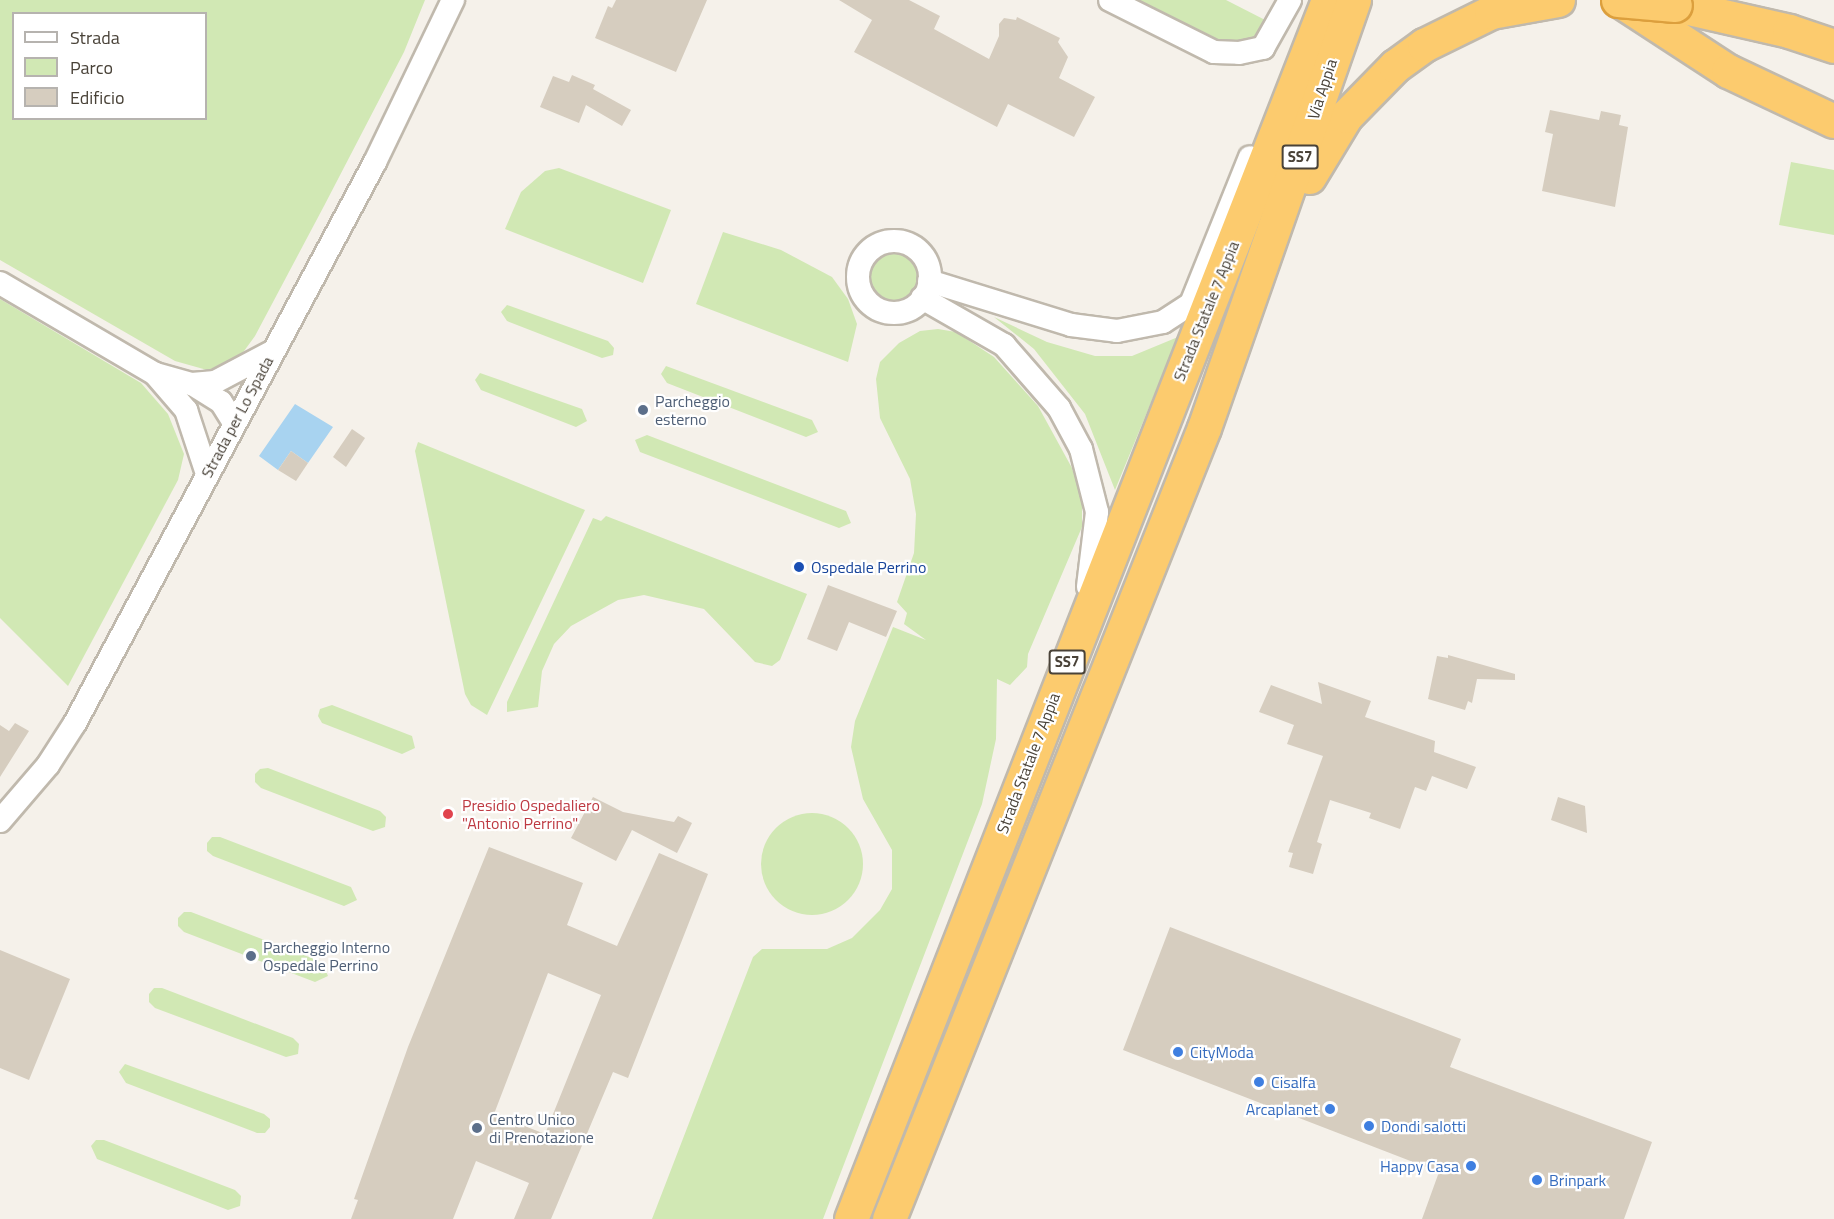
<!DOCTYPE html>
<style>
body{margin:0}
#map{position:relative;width:1834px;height:1219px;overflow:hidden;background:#f5f1ea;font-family:"Titillium Web",sans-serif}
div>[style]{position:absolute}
.green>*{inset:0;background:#d1e8b4}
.round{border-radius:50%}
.water>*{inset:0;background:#a8d3f0}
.building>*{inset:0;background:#d6cdbf}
.roads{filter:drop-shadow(2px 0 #c0b9ad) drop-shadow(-2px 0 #c0b9ad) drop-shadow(0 2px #c0b9ad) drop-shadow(0 -2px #c0b9ad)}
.minor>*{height:22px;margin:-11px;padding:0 11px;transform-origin:11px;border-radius:11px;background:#fff}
.minor>.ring{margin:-11px;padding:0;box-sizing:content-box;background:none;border:22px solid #fff;border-radius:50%}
.highway>*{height:33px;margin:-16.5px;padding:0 16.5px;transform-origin:16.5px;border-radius:16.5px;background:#fccb6e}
.bridges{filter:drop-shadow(2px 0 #dc9f3d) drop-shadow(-2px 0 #dc9f3d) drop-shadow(0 2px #dc9f3d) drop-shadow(0 -2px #dc9f3d)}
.highway-bridge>*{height:33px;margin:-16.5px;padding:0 16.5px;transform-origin:16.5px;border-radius:16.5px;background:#fccb6e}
.dots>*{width:16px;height:16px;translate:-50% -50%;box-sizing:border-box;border:3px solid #fff;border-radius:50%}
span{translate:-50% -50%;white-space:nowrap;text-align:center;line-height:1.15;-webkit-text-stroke:4.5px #fff;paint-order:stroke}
.shield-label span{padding:2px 4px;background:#fff;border:2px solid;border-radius:4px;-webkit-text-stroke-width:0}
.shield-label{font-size:15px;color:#494238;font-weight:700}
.street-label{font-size:16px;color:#494238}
.service-label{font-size:16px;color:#4e5e75}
.left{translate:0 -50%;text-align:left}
.transit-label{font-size:16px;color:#164399}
.health-label{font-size:16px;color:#be3a42}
.shop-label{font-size:16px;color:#366cbe}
.right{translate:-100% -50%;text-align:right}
.legend{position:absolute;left:12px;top:12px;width:195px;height:108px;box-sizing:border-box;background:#fff;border:2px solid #b6b3af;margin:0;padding:8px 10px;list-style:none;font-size:18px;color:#494238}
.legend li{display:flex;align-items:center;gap:12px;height:30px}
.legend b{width:30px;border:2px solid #b6b3af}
</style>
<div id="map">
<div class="green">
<div style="clip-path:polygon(evenodd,0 0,425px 0,404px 52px,324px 206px,255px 336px,236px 362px,207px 370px,175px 361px,0 260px,0 0,14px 14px,206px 14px,206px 118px,14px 118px,14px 14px)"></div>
<div style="clip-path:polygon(1132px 0,1226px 0,1269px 22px,1254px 42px,1236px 45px,1203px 36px)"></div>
<div style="clip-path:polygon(1791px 162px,1834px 170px,1834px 235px,1779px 225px)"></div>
<div style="clip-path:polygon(559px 168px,671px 210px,643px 283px,505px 229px,521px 192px,545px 171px)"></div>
<div style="clip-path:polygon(723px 232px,781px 250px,832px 277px,848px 299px,857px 324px,848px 362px,696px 304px)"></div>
<div class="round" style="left:867px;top:252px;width:52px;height:52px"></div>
<div style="clip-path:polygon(0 299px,141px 383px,168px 414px,184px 454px,178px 480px,68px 686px,0 618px)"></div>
<div style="clip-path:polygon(507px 305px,608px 341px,614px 348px,613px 355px,602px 358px,507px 321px,501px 312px)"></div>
<div style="clip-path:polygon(994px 317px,1047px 342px,1095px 356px,1132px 356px,1178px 337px,1115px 490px,1085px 414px,1034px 349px)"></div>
<div style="clip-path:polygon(938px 329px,956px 332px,994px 357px,1038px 406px,1072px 468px,1082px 501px,1082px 527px,1028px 654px,1027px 667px,1010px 685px,997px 679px,996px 739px,982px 804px,823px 1219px,652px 1219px,753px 957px,762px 949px,827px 949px,852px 938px,880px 910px,892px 889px,892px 850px,863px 799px,851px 747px,855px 721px,893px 627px,926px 640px,904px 624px,907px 613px,897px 602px,914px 553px,916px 514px,910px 479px,880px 418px,876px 379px,880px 362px,899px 343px,920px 331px)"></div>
<div style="clip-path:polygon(666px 366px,812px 420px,818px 432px,806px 437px,667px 383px,661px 374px)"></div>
<div style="clip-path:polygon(480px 373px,582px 409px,587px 421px,576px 427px,481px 390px,475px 380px)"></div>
<div style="clip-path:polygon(647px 435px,846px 511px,851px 523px,839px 528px,640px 452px,635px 440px)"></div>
<div style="clip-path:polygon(418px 442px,585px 510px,487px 715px,471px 705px,465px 694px,415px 451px)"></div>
<div style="clip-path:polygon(606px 516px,807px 594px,780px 660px,772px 666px,755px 662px,704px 609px,644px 595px,618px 600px,571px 626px,554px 644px,542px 671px,538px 707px,507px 712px,507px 702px,593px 518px,601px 521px)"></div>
<div style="clip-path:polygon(332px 705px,412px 736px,415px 748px,402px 754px,322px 723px,318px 716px,320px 709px)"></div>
<div style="clip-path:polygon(268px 768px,380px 811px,386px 817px,385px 827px,373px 831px,261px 788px,255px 782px,255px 774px,260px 769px)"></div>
<div class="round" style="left:761px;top:813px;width:102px;height:102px"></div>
<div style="clip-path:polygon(220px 837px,351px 887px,357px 900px,344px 906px,213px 856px,207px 851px,207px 843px,212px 837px)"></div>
<div style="clip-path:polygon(191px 912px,322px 962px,328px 976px,315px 982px,184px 932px,178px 926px,178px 918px,184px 912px)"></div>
<div style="clip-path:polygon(162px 988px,293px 1038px,299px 1044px,298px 1054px,286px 1057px,155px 1008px,149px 1002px,149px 994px,154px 988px)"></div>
<div style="clip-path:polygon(125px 1064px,264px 1114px,270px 1119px,270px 1127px,265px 1133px,257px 1133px,126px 1083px,119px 1072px)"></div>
<div style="clip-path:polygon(104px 1140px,235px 1190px,241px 1196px,240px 1206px,228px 1210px,97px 1159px,91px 1146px,96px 1140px)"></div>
</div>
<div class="water">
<div style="clip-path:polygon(295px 404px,333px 427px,308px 463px,291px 451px,278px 470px,259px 456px)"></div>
</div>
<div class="building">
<div style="clip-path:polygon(616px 0,707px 0,676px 72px,595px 38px,608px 6px,612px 8px)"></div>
<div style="clip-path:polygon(839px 0,909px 0,940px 16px,934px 29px,989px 59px,999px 36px,999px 24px,1004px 18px,1016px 20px,1017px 17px,1060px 38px,1058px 42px,1068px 57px,1059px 78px,1095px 97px,1074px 137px,1008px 104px,997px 127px,854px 52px,872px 20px)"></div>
<div style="clip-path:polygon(572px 75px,595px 85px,593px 89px,631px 110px,622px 126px,586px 105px,579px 123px,540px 107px,553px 76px,569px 82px)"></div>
<div style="clip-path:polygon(1550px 110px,1599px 120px,1601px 111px,1621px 115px,1619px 125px,1628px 127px,1615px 207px,1542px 191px,1553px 134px,1545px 132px)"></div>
<div style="clip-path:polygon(352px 429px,365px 438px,346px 467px,333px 457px)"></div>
<div style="clip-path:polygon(291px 451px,308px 463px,296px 481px,278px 470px)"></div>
<div style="clip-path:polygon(828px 585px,897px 611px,886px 637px,849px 622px,837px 651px,807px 639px)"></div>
<div style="clip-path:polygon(1448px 655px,1515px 674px,1515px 680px,1477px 679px,1472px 703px,1468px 701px,1465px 710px,1428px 699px,1437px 656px,1448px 658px)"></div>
<div style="clip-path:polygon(1318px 682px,1371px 701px,1365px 717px,1435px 741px,1434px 752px,1476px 767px,1467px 789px,1432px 776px,1426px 791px,1415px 787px,1400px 829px,1369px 818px,1371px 813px,1330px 800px,1317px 842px,1322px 844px,1313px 874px,1289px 867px,1293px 853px,1288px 852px,1323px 756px,1287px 744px,1294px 725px,1259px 712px,1271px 685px,1322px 704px)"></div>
<div style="clip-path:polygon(15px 723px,29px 731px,0 777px,0 725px,9px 731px)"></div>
<div style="clip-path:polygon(593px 797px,623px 812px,674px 822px,678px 816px,692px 823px,677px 853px,632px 830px,616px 861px,571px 838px)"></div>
<div style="clip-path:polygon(1558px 797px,1585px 806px,1587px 833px,1551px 820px)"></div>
<div style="clip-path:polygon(evenodd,489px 847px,583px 883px,567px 925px,617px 946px,659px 853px,708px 874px,628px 1078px,613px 1072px,551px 1219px,514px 1219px,529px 1183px,476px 1161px,453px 1219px,351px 1219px,358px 1200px,354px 1199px,408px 1047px,489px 847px,548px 973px,601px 995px,545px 1134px,494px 1114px,548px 973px)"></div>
<div style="clip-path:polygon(1170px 927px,1461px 1039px,1450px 1067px,1652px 1142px,1624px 1219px,1422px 1219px,1439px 1172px,1123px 1050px)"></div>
<div style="clip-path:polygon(0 950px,70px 979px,29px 1080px,0 1068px)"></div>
</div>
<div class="roads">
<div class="minor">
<div style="left:1110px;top:0;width:116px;rotate:26.6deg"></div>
<div style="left:1214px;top:52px;width:25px;rotate:2deg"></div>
<div style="left:1239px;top:53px;width:25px;rotate:-12deg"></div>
<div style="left:1263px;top:48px;width:55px;rotate:-60.6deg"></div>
<div class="ring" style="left:858px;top:241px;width:50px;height:50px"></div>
<div style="left:929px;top:281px;width:149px;rotate:17.2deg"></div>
<div style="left:1071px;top:325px;width:46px;rotate:7.4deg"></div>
<div style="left:1117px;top:331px;width:47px;rotate:-11.1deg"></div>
<div style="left:1163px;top:322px;width:33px;rotate:-33deg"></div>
<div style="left:1191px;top:304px;width:158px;rotate:-68.1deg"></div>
<div style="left:0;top:283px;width:180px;rotate:30.4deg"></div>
<div style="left:155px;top:374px;width:48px;rotate:49.3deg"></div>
<div style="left:186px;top:410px;width:67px;rotate:71.8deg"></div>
<div style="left:922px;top:298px;width:95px;rotate:29.8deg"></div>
<div style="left:1004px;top:345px;width:84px;rotate:48.9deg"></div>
<div style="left:1059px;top:408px;width:47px;rotate:61.8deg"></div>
<div style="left:1081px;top:449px;width:65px;rotate:75.7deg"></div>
<div style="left:1097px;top:512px;width:75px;rotate:96.9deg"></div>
<div style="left:156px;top:374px;width:37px;rotate:16deg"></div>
<div style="left:192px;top:384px;width:23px;rotate:-5deg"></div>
<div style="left:215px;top:382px;width:62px;rotate:-27.8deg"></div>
<div style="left:192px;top:384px;width:34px;rotate:32deg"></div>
<div style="left:221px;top:402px;width:25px;rotate:58deg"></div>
<div style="left:0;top:821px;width:74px;rotate:-49.4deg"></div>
<div style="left:48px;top:765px;width:50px;rotate:-57.3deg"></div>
<div style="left:75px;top:723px;width:636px;rotate:-61.86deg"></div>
<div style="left:375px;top:162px;width:180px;rotate:-64.3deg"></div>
</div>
<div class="highway">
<div style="left:1619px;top:0;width:130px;rotate:33.1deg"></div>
<div style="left:1728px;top:71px;width:117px;rotate:25.3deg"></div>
<div style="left:1675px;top:5px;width:117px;rotate:12.8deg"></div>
<div style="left:1789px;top:31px;width:47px;rotate:18.4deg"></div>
<div style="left:1309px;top:177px;width:71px;rotate:-58.8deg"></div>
<div style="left:1346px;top:116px;width:70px;rotate:-45.6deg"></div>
<div style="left:1395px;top:66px;width:36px;rotate:-36deg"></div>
<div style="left:1424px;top:45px;width:75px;rotate:-26.2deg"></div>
<div style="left:1491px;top:12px;width:68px;rotate:-10.2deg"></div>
<div style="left:851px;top:1219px;width:1309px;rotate:-68.63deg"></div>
<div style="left:889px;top:1219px;width:851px;rotate:-68.29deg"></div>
<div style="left:1204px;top:428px;width:454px;rotate:-70.7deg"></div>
</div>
</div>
<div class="bridges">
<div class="highway-bridge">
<div style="left:1618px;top:0;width:57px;rotate:5deg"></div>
</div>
</div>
<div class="dots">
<div style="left:643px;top:410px;background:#5c6f8a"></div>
<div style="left:799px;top:567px;background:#1a4fb4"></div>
<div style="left:448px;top:814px;background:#e0444e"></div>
<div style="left:251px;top:956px;background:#5c6f8a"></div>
<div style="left:1178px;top:1052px;background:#3f7fe0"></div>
<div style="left:1259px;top:1082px;background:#3f7fe0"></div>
<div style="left:1330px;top:1109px;background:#3f7fe0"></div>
<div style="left:1369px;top:1126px;background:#3f7fe0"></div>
<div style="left:477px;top:1128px;background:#5c6f8a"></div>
<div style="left:1471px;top:1166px;background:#3f7fe0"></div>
<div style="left:1537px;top:1180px;background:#3f7fe0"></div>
</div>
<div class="shield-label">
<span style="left:1300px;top:157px">SS7</span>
<span style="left:1067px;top:662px">SS7</span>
</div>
<div class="street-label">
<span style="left:1322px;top:89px;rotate:-72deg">Via Appia</span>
<span style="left:1206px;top:311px;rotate:-68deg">Strada Statale 7 Appia</span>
<span style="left:237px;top:417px;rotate:-62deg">Strada per Lo Spada</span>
<span style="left:1028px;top:763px;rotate:-69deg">Strada Statale 7 Appia</span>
</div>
<div class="service-label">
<span class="left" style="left:655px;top:410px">Parcheggio<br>esterno</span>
<span class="left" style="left:263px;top:956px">Parcheggio Interno<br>Ospedale Perrino</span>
<span class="left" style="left:489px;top:1128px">Centro Unico<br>di Prenotazione</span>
</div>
<div class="transit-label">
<span class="left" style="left:811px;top:567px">Ospedale Perrino</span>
</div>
<div class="health-label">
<span class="left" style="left:462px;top:814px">Presidio Ospedaliero<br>"Antonio Perrino"</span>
</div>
<div class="shop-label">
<span class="left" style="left:1190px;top:1052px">CityModa</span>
<span class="left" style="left:1271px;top:1082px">Cisalfa</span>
<span class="right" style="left:1318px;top:1109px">Arcaplanet</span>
<span class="left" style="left:1381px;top:1126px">Dondi salotti</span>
<span class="right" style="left:1459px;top:1166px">Happy Casa</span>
<span class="left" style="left:1549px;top:1180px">Brinpark</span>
</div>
<ul class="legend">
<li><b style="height:8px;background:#fff"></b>Strada</li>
<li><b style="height:16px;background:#d1e8b4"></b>Parco</li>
<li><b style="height:16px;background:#d6cdbf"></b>Edificio</li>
</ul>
</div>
